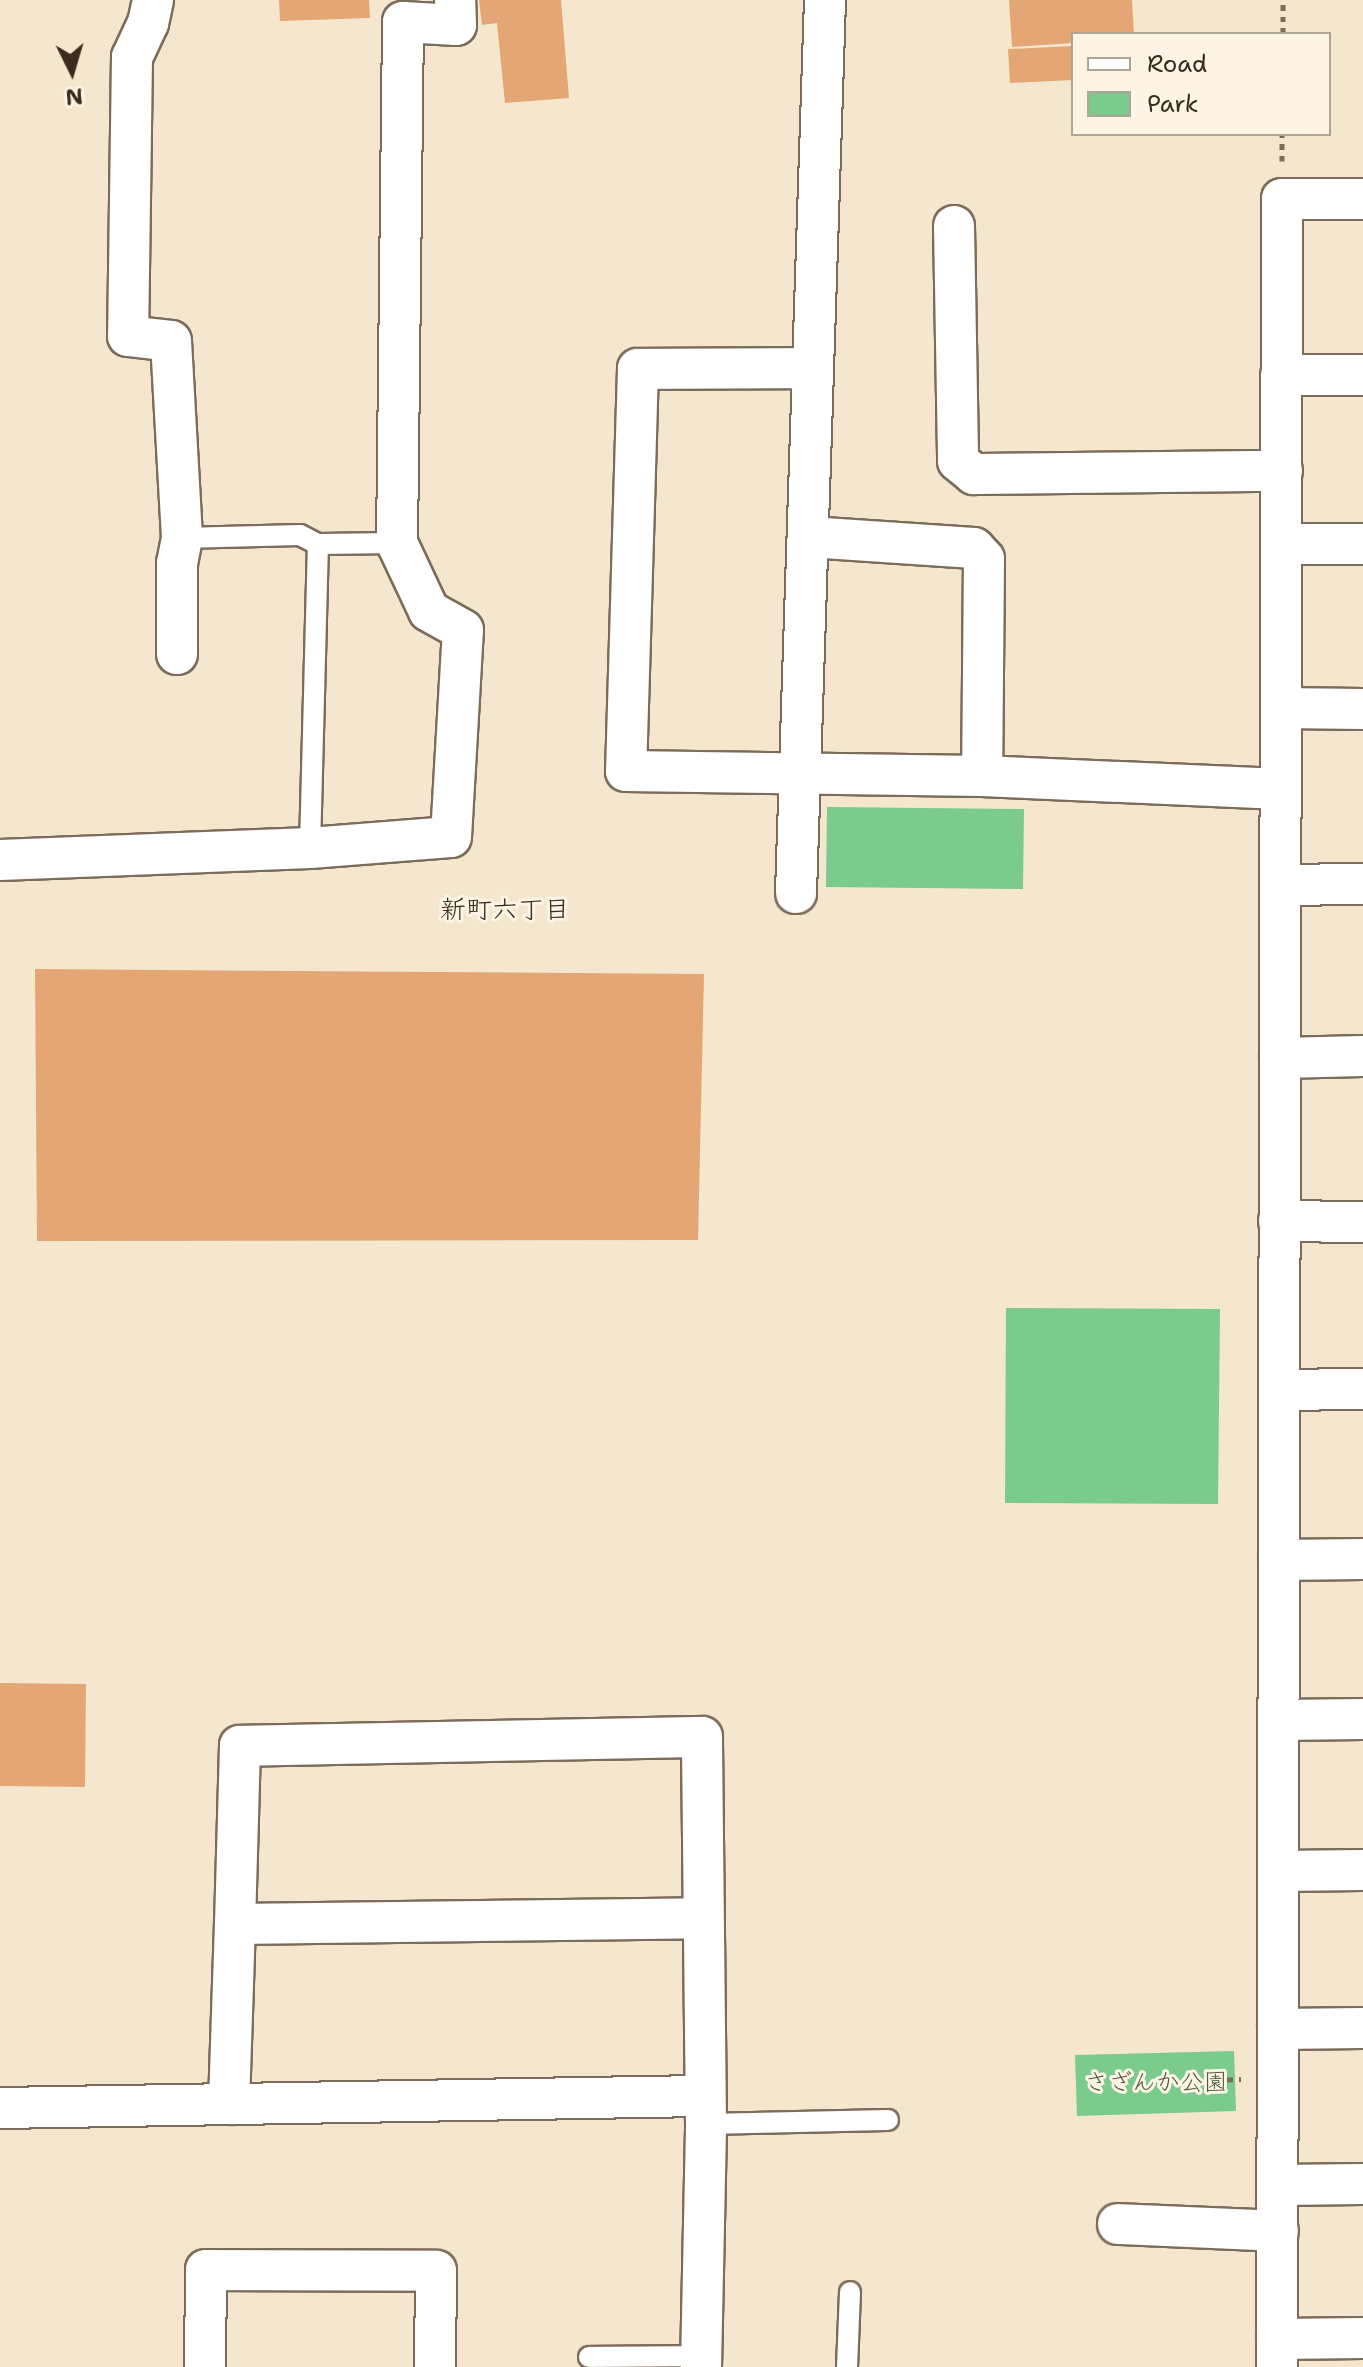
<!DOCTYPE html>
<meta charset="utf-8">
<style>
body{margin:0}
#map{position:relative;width:1363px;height:2367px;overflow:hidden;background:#f4e7cd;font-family:"Shantell Sans","Klee One",sans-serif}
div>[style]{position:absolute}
.green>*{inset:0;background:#7acb8c}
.building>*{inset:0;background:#e4a674}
.path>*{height:5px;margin-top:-2.5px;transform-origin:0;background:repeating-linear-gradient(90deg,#7c6c5b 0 6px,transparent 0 12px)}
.roads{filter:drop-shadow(2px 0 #7c6c5b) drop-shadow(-2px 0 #7c6c5b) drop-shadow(0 2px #7c6c5b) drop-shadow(0 -2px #7c6c5b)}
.service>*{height:20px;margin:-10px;padding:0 10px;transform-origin:10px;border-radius:10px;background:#fff}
.minor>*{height:40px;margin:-20px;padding:0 20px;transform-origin:20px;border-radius:20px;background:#fff}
span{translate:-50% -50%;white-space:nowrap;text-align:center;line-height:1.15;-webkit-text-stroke:6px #fcf5e5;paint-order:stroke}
.park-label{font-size:24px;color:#4e5a3f}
.neighbourhood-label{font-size:26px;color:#3b2a1e}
.legend{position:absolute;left:1071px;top:32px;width:260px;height:104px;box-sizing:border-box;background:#fcf5e5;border:2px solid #afa495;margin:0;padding:10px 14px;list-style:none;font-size:24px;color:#3b2a1e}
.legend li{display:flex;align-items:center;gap:16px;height:40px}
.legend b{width:40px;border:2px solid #afa495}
.north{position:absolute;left:32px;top:32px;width:80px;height:80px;-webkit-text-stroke:6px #fcf5e5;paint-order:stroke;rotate:175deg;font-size:22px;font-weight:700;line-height:32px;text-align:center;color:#3b2a1e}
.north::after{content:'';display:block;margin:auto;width:28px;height:36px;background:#3b2a1e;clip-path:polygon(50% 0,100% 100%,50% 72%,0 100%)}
</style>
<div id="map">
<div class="green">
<div style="clip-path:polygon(827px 807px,1024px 809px,1023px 889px,826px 887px)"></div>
<div style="clip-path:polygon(1006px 1308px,1220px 1309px,1218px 1504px,1005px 1503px)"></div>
<div style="clip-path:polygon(1234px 2051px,1236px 2111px,1077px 2116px,1075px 2055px)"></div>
</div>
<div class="building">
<div style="clip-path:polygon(279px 0,369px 0,370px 18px,280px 21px)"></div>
<div style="clip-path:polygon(479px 0,561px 0,569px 98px,505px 103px,497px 23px,482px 25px)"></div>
<div style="clip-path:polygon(1009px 0,1132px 0,1134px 34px,1073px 34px,1073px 43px,1012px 47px)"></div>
<div style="clip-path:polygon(1073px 46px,1073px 80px,1010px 83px,1008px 49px)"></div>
<div style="clip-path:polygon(35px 969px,704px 974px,698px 1240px,37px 1241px)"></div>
<div style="clip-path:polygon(0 1683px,86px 1684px,85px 1787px,0 1786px)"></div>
</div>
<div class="path">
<div style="left:1283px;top:34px;width:34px;rotate:-90deg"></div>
<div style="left:1282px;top:161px;width:27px;rotate:-90deg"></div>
<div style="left:1215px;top:2080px;width:26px;rotate:-2deg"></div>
</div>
<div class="roads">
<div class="service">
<div style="left:182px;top:538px;width:118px;rotate:-1.5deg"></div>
<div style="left:300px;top:535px;width:20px;rotate:27deg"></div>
<div style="left:318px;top:544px;width:79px;rotate:-0.7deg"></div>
<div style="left:310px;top:848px;width:304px;rotate:-88.5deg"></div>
<div style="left:706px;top:2124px;width:182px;rotate:-1.3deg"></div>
<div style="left:589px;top:2357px;width:112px;rotate:-0.5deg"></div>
<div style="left:847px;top:2367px;width:75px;rotate:-87.7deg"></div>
</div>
<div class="minor">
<div style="left:153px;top:0;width:24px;rotate:102deg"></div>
<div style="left:148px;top:23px;width:38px;rotate:115deg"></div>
<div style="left:132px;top:57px;width:279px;rotate:90.8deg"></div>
<div style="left:128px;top:336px;width:43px;rotate:6.6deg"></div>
<div style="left:171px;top:341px;width:197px;rotate:86.8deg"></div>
<div style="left:182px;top:538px;width:25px;rotate:101deg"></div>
<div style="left:177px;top:563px;width:91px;rotate:90deg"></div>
<div style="left:954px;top:226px;width:235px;rotate:89deg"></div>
<div style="left:958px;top:461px;width:21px;rotate:39deg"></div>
<div style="left:974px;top:474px;width:308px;rotate:-0.6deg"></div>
<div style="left:811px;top:368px;width:173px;rotate:179.7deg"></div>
<div style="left:638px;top:369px;width:402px;rotate:91.7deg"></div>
<div style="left:626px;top:771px;width:356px;rotate:0.8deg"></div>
<div style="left:982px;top:776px;width:299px;rotate:2.5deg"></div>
<div style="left:1281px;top:375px;width:82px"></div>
<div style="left:809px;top:537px;width:165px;rotate:3.8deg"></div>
<div style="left:974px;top:548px;width:15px;rotate:48deg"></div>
<div style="left:984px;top:559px;width:217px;rotate:90.5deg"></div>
<div style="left:1281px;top:544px;width:82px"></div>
<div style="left:1282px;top:708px;width:81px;rotate:0.7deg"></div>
<div style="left:0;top:860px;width:310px;rotate:-2.2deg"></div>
<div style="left:310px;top:848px;width:141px;rotate:-4.5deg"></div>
<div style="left:451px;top:837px;width:207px;rotate:-86.7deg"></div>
<div style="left:463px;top:630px;width:39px;rotate:-151deg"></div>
<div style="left:429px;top:611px;width:75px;rotate:-115.2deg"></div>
<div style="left:397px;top:543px;width:521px;rotate:-89.34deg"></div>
<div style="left:403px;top:22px;width:53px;rotate:3.2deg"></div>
<div style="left:456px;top:25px;width:25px;rotate:-92deg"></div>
<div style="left:1280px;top:885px;width:83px;rotate:-0.7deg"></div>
<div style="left:796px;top:893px;width:893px;rotate:-88.14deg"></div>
<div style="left:1280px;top:1058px;width:83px;rotate:-1.4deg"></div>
<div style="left:1279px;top:1221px;width:84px;rotate:0.7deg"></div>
<div style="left:1279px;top:1390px;width:84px;rotate:-0.7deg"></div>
<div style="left:1279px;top:1560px;width:84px;rotate:-0.7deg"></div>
<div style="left:1279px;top:1720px;width:84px;rotate:-0.7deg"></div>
<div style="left:1279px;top:1871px;width:84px;rotate:-0.7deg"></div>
<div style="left:1278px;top:2029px;width:85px;rotate:-0.7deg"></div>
<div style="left:229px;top:2104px;width:180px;rotate:-88.1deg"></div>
<div style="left:0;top:2108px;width:704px;rotate:-0.98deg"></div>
<div style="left:1278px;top:2185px;width:85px;rotate:-0.7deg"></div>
<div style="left:1118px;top:2224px;width:160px;rotate:2.5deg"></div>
<div style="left:1277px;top:2339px;width:86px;rotate:-0.7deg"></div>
<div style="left:205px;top:2367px;width:97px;rotate:-89.4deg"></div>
<div style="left:206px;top:2270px;width:230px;rotate:0.2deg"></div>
<div style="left:436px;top:2271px;width:96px;rotate:90.6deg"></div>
<div style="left:701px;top:2367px;width:243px;rotate:-88.8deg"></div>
<div style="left:706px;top:2124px;width:387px;rotate:-90.6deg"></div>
<div style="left:702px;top:1737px;width:462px;rotate:178.9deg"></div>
<div style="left:240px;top:1746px;width:178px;rotate:91.6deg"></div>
<div style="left:235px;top:1924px;width:468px;rotate:-0.7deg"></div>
<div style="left:1277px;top:2367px;width:2168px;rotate:-89.87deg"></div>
<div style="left:1282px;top:199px;width:81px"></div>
</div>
</div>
<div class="park-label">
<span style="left:1156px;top:2083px">さざんか公園</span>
</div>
<div class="neighbourhood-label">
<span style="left:505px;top:909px">新町六丁目</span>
</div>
<ul class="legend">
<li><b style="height:10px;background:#fff"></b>Road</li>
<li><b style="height:22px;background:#7acb8c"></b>Park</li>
</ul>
<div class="north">N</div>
</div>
